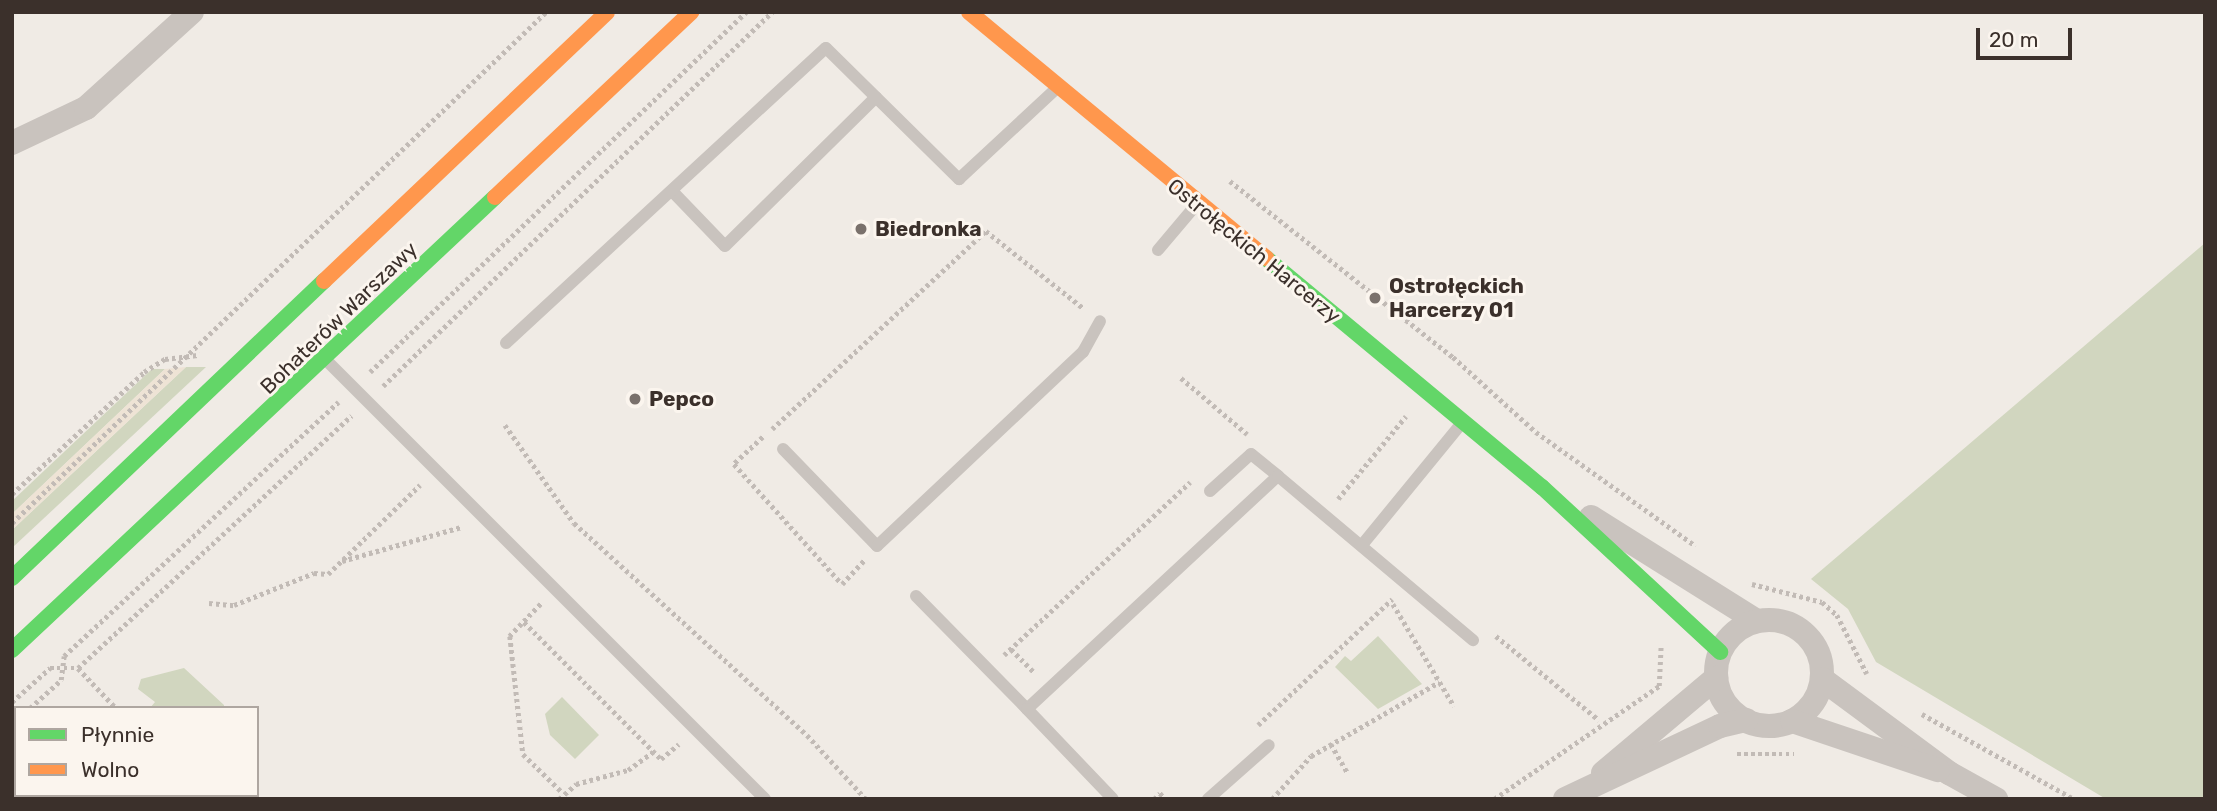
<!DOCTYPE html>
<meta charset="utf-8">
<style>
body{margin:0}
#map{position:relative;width:2217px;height:811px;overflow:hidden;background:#f0ebe5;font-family:Rubik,sans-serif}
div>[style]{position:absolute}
.green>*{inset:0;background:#d1d6bf}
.plaza>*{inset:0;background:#eee3d5}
.path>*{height:4.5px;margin-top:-2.25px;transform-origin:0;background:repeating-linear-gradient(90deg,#c2bbb6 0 3.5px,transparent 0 7px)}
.lane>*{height:12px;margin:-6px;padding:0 6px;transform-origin:6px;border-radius:6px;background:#c9c3be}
.street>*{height:24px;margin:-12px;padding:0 12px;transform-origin:12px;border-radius:12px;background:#c9c3be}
.street>.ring{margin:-12px;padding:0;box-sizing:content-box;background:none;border:24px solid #c9c3be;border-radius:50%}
.fast>*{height:16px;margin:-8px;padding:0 8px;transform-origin:8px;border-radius:8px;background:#63d668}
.slow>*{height:16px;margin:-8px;padding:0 8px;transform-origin:8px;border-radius:8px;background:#ff974d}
.dots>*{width:19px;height:19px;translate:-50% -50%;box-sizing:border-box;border:4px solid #fbf5ee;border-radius:50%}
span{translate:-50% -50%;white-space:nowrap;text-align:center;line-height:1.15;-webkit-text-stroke:6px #fbf5ee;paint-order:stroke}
.poi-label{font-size:21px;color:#3b302b;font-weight:700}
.left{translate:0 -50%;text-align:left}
.street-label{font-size:21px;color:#3b302b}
.frame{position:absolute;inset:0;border:14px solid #3b302b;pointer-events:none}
.legend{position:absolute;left:14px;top:706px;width:245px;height:91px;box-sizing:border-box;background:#fbf5ee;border:2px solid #aea6a0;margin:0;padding:9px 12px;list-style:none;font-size:21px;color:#3b302b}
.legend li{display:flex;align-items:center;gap:14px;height:35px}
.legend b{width:35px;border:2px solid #aea6a0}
.scale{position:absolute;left:1976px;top:28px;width:96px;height:32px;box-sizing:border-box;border:4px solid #3b302b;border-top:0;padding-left:9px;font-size:21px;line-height:24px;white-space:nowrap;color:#3b302b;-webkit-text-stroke:5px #fbf5ee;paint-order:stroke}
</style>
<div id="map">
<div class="green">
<div style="clip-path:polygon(2205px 243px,2205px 799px,2106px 799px,1876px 662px,1848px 609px,1811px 579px)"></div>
<div style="clip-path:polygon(186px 367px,206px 367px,12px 548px,12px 530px)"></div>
<div style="clip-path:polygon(152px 369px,165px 369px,12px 514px,12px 501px)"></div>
<div style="clip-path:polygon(1378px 636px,1422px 684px,1378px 709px,1335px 667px,1345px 656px,1351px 661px)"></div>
<div style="clip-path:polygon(184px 668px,224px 705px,224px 708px,150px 708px,155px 702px,138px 689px,141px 679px)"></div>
<div style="clip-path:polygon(562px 697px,599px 735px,575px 759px,550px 735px,545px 714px)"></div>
</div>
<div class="plaza">
<div style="clip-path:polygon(186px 367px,64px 481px,12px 530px,12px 514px,165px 369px)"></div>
</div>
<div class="path">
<div style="left:1230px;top:181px;width:284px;rotate:38.3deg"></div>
<div style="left:1453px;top:357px;width:112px;rotate:42.1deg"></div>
<div style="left:1536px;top:432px;width:196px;rotate:35.5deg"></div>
<div style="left:370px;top:372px;width:521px;rotate:-43.75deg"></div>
<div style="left:1181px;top:378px;width:87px;rotate:40.3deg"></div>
<div style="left:383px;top:386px;width:540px;rotate:-43.87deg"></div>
<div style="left:505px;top:425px;width:120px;rotate:54.9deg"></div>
<div style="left:574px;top:523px;width:315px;rotate:42.3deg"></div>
<div style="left:807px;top:735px;width:87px;rotate:47.3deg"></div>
<div style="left:772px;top:429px;width:292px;rotate:-42.8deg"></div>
<div style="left:986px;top:231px;width:124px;rotate:38.4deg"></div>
<div style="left:763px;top:437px;width:40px;rotate:137deg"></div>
<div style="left:734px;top:464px;width:161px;rotate:48deg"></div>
<div style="left:842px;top:584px;width:33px;rotate:-47deg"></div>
<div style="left:12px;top:494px;width:180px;rotate:-42.7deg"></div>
<div style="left:144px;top:372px;width:25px;rotate:-32deg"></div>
<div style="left:165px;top:359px;width:35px;rotate:-7deg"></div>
<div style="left:1338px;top:499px;width:107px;rotate:-50.7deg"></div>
<div style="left:12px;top:523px;width:739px;rotate:-43.74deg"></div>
<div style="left:342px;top:561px;width:124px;rotate:-15.9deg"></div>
<div style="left:1752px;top:584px;width:72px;rotate:14.4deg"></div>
<div style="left:1822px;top:602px;width:20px;rotate:41deg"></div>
<div style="left:1837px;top:615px;width:66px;rotate:63deg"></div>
<div style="left:209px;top:603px;width:25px;rotate:5deg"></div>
<div style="left:234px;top:605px;width:86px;rotate:-21.8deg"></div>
<div style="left:314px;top:573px;width:14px;rotate:4deg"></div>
<div style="left:328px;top:574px;width:128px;rotate:-44.1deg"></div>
<div style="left:541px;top:604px;width:45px;rotate:134.1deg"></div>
<div style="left:510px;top:636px;width:119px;rotate:83.7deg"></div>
<div style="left:523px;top:754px;width:56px;rotate:44.3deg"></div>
<div style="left:1393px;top:604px;width:119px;rotate:59.1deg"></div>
<div style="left:524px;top:622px;width:194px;rotate:45deg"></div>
<div style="left:661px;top:759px;width:23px;rotate:-40deg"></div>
<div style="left:1496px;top:636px;width:133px;rotate:39.2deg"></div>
<div style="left:1011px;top:649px;width:34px;rotate:45deg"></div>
<div style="left:1004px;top:655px;width:254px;rotate:-42.9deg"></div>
<div style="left:78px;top:668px;width:55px;rotate:46.5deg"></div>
<div style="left:12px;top:702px;width:51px;rotate:-41.8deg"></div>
<div style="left:50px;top:668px;width:28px"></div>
<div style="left:78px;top:668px;width:372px;rotate:-42.7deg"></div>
<div style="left:30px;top:708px;width:42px;rotate:-42.1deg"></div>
<div style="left:61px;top:680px;width:24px;rotate:-83deg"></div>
<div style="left:64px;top:656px;width:374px;rotate:-42.8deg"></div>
<div style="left:1922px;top:714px;width:174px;rotate:29.2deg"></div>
<div style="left:12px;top:724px;width:5px;rotate:-37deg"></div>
<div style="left:1258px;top:725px;width:184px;rotate:-43.2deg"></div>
<div style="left:1331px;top:744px;width:34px;rotate:60deg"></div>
<div style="left:1737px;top:754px;width:57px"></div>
<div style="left:199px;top:795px;width:5px;rotate:53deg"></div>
<div style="left:225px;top:795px;width:4px;rotate:76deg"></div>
<div style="left:559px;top:799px;width:23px;rotate:-41deg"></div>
<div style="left:576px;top:784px;width:54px;rotate:-15.1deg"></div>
<div style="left:628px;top:770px;width:31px;rotate:-36deg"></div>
<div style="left:1154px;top:799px;width:8px;rotate:-45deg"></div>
<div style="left:1160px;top:793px;width:8px;rotate:50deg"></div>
<div style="left:1272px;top:799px;width:58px;rotate:-47.8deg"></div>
<div style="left:1311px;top:756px;width:148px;rotate:-30deg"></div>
<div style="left:1494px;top:799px;width:200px;rotate:-34.4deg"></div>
<div style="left:1659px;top:686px;width:42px;rotate:-87.3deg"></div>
</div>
<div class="lane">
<div style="left:672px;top:191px;width:76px;rotate:46.1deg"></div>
<div style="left:725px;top:246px;width:212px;rotate:-44.6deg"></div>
<div style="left:1158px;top:250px;width:59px;rotate:-49.8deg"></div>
<div style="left:506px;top:343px;width:435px;rotate:-42.7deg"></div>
<div style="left:826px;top:48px;width:187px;rotate:44.6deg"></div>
<div style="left:959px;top:179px;width:132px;rotate:-42.9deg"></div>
<div style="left:325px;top:359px;width:622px;rotate:45deg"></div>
<div style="left:783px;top:449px;width:135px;rotate:45.9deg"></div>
<div style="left:877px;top:546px;width:283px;rotate:-43.3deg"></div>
<div style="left:1083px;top:352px;width:35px;rotate:-61deg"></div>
<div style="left:1210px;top:491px;width:55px;rotate:-42.1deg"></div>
<div style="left:1251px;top:454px;width:35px;rotate:39deg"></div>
<div style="left:1362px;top:545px;width:156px;rotate:-50.7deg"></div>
<div style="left:916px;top:596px;width:158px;rotate:45.5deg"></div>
<div style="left:1027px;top:709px;width:342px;rotate:-42.9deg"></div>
<div style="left:1278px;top:476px;width:255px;rotate:40.1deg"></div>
<div style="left:1027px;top:709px;width:124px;rotate:46.3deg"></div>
<div style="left:1208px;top:799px;width:81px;rotate:-41.5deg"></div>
</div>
<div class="street">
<div style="left:12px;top:143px;width:82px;rotate:-25.3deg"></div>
<div style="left:86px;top:108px;width:143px;rotate:-42.2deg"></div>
<div style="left:1591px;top:517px;width:196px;rotate:32.1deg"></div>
<div class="ring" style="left:1716px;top:620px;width:82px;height:82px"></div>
<div style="left:1822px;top:679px;width:158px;rotate:36.5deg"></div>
<div style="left:1949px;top:773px;width:54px;rotate:29deg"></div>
<div style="left:1792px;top:721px;width:154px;rotate:18.6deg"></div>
<div style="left:1603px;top:773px;width:148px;rotate:-40.1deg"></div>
<div style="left:1565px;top:799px;width:171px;rotate:-25.2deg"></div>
<div style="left:1720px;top:726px;width:27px;rotate:-13deg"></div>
</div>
<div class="fast">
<div style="left:1266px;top:258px;width:359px;rotate:39.7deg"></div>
<div style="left:1542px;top:487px;width:243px;rotate:42.8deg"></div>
<div style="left:12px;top:578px;width:431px;rotate:-43.6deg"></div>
<div style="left:12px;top:650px;width:662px;rotate:-43.16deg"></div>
</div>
<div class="slow">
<div style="left:969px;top:12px;width:386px;rotate:39.6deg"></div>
<div style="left:495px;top:197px;width:270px;rotate:-43.3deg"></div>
<div style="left:324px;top:281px;width:390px;rotate:-43.5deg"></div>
</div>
<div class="dots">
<div style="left:861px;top:229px;background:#7a716c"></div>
<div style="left:1375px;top:298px;background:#7a716c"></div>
<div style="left:635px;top:399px;background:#7a716c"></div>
</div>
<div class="poi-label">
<span class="left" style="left:875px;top:229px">Biedronka</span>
<span class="left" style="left:1389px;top:298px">Ostrołęckich<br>Harcerzy 01</span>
<span class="left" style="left:649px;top:399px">Pepco</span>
</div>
<div class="street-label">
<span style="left:1254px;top:251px;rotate:39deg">Ostrołęckich Harcerzy</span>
<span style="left:339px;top:318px;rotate:-44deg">Bohaterów Warszawy</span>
</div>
<div class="frame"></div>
<ul class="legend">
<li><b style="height:9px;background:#63d668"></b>Płynnie</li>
<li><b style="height:9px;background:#ff974d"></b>Wolno</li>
</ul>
<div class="scale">20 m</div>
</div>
